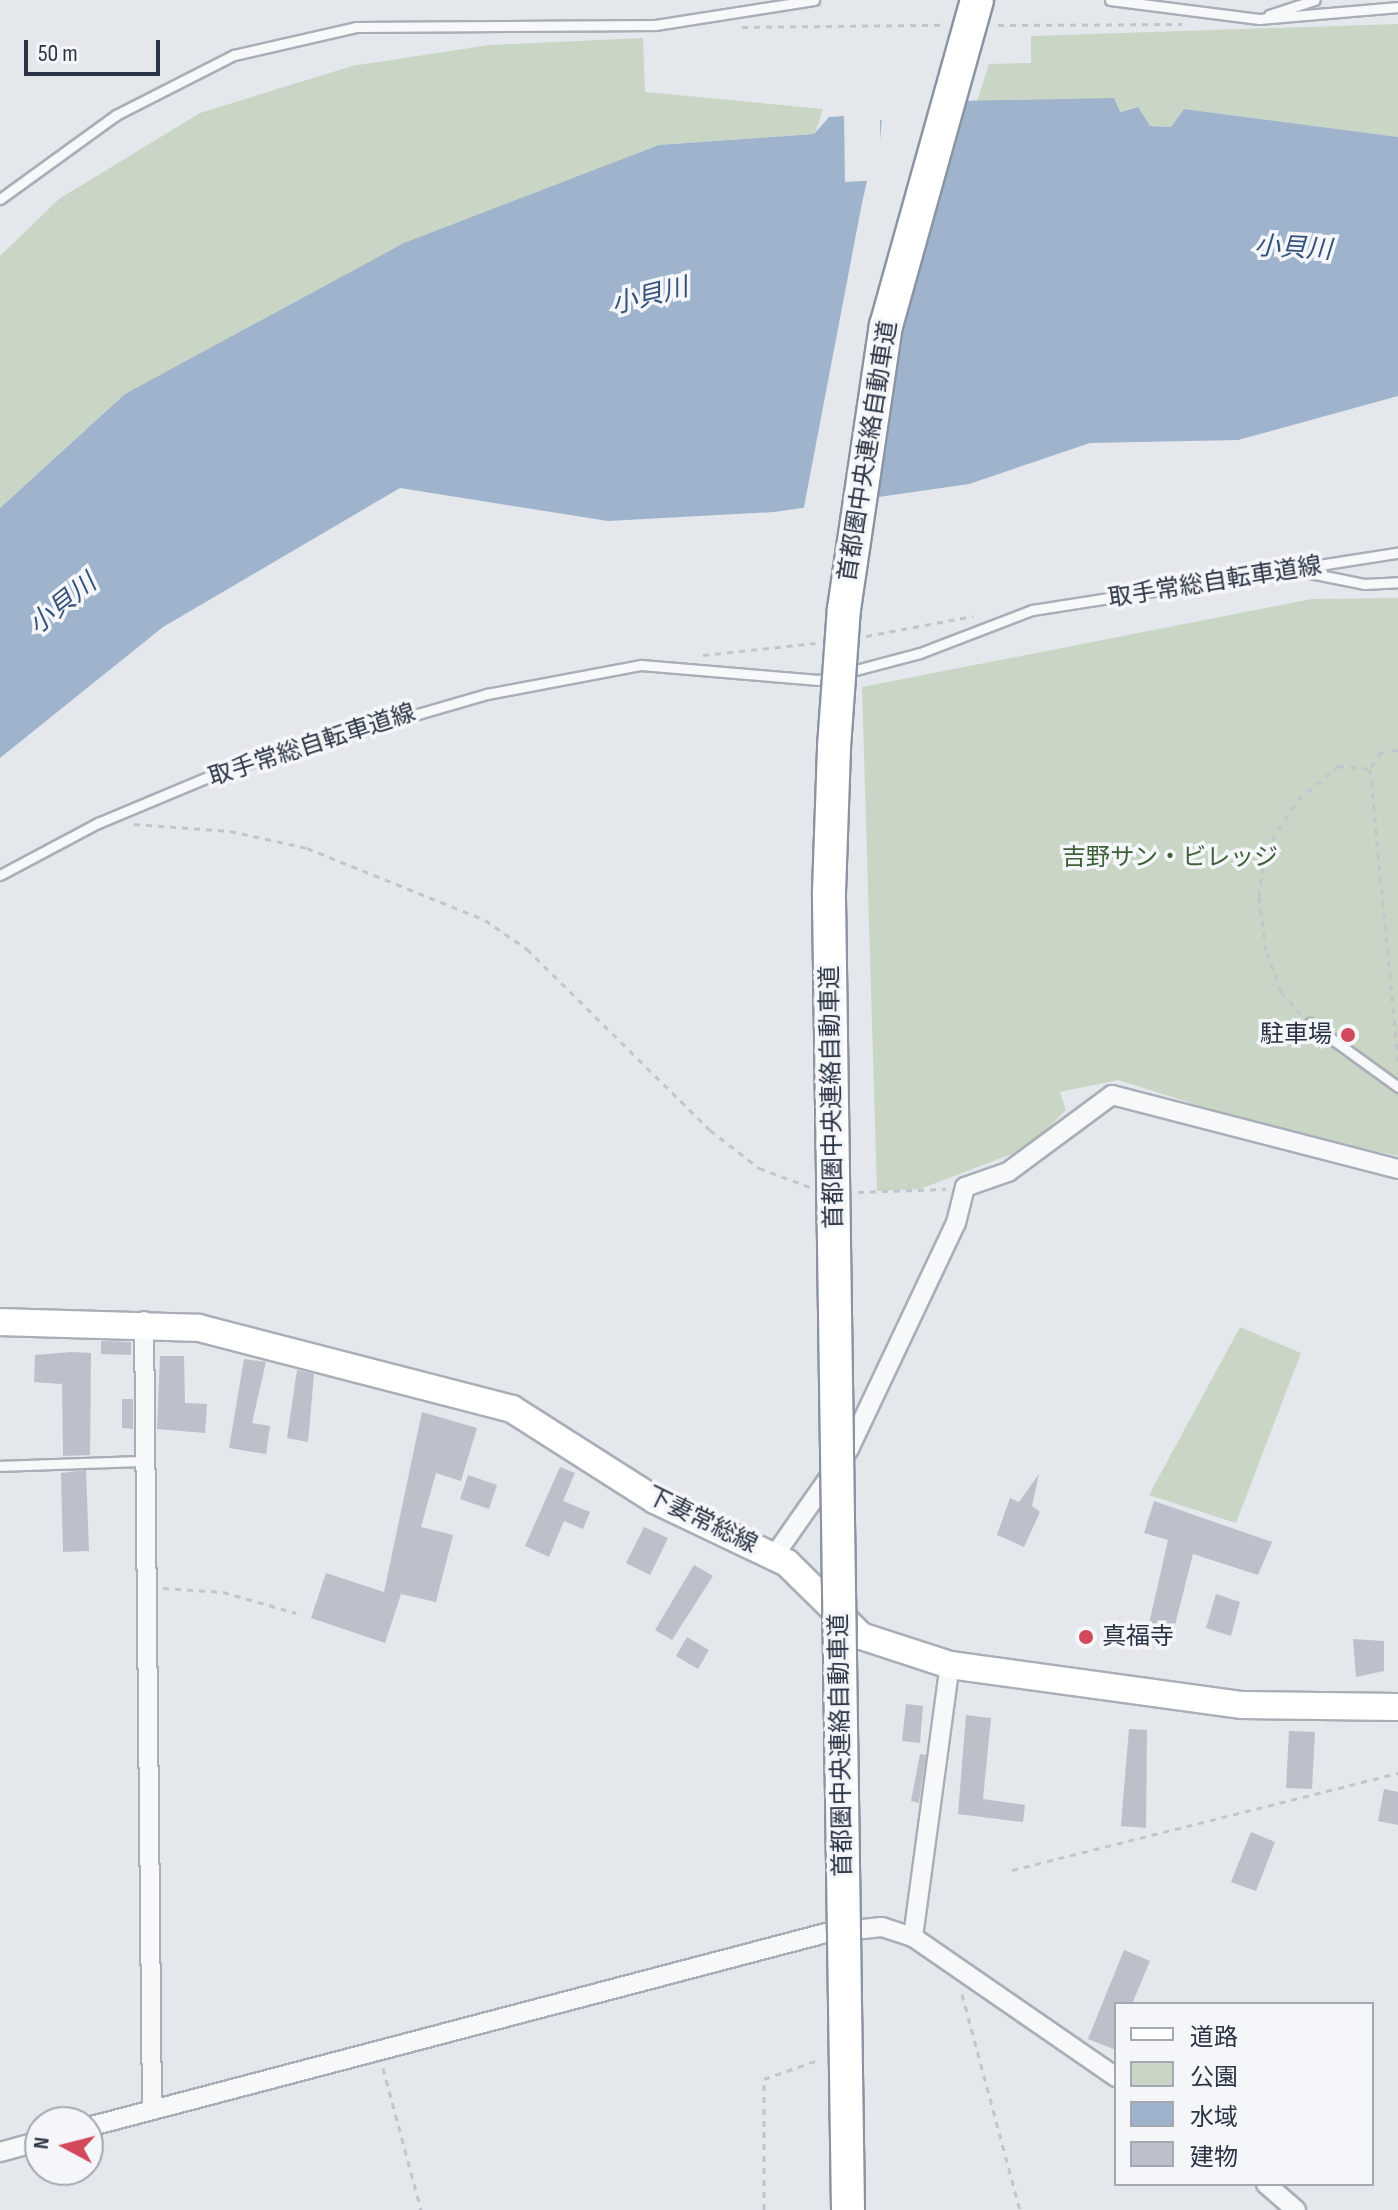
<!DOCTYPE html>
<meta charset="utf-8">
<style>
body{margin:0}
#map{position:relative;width:1398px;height:2210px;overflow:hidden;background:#e4e7ec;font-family:"Sofia Sans Condensed","Noto Sans JP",sans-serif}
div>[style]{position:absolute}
.green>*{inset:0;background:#c9d6c5}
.water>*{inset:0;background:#9fb4cc}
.pier>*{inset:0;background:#e4e7ec}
.building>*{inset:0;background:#bbc0ca}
.path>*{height:3px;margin-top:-1.5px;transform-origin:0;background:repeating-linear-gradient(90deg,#c2c5cb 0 6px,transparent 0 12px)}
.roads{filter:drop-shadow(2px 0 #a9aeb7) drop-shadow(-2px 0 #a9aeb7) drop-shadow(0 2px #a9aeb7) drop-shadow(0 -2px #a9aeb7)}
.service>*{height:9px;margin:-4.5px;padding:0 4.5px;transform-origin:4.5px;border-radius:4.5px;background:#f7f8fa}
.minor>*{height:18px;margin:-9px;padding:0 9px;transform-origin:9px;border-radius:9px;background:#f7f8fa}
.secondary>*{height:26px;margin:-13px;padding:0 13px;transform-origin:13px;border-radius:13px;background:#fff}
.bridges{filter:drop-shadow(2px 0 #8b94a3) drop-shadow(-2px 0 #8b94a3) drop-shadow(0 2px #8b94a3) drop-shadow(0 -2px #8b94a3)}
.motorway-bridge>*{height:32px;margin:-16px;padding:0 16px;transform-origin:16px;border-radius:16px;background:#fff}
.dots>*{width:22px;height:22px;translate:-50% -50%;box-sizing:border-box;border:4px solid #f4f6f9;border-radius:50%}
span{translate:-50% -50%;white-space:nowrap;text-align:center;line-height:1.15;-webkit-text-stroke:7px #f4f6f9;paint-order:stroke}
.street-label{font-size:24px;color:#2b3445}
.park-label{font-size:24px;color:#3f6138}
.poi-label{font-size:24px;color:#2b3445}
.right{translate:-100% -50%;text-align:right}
.left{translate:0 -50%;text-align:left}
.water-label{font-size:26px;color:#34527a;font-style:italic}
.legend{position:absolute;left:1114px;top:2002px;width:260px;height:184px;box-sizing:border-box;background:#f4f6f9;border:2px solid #a4a8b1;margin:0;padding:10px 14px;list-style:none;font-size:24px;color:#2b3445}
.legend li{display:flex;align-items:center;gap:16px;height:40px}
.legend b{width:40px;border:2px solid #a4a8b1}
.north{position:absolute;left:24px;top:2106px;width:80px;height:80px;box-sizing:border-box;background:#f4f6f9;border:2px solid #a4a8b1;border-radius:50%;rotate:277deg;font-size:22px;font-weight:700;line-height:32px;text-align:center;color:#2b3445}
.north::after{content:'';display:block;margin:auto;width:28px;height:36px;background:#d1495b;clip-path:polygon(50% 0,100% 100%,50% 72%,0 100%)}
.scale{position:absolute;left:24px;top:40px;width:136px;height:36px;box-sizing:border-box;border:4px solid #2b3445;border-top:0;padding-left:10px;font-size:24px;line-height:28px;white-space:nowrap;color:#2b3445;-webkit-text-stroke:6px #f4f6f9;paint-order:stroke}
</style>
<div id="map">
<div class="green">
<div style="clip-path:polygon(1398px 24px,1398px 137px,1184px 109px,1171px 127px,1149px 126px,1135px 107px,1119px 112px,1107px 100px,976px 104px,989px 64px,1031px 63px,1031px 36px)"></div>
<div style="clip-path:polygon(643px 38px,645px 92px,823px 109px,815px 134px,659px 145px,125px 394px,0 508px,0 256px,59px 199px,200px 113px,352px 66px,489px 45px)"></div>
<div style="clip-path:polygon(1398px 598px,1398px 1156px,1280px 1131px,1118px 1080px,1060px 1092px,1066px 1110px,1028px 1148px,920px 1189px,877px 1191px,862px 687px,1312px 599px)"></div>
<div style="clip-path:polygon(1240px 1327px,1301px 1353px,1236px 1523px,1149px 1495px)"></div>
</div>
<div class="water">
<div style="clip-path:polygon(1114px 98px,1120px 112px,1138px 107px,1150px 126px,1171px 127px,1184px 109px,1398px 137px,1398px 396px,1238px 440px,1090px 443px,969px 484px,774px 512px,608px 521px,400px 488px,163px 627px,0 758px,0 508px,125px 394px,404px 243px,659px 145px,814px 134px,829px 117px,844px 116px,845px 182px,880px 180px,880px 120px,904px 121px,906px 102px)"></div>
</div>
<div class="pier">
<div style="clip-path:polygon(906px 98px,960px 99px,910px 285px,871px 502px,803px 512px,862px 203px,868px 177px,877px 176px,882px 116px,901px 118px)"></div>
</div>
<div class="building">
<div style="clip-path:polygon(101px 1341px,131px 1342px,131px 1355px,101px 1354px)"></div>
<div style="clip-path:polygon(72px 1352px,91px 1353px,90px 1455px,63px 1456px,62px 1384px,34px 1382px,35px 1355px)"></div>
<div style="clip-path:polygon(160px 1356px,184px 1356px,185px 1403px,207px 1404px,205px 1433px,157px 1429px)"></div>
<div style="clip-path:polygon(244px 1359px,266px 1362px,252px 1423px,270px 1426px,266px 1454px,229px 1448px)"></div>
<div style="clip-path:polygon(297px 1370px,314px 1374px,308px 1442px,287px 1438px)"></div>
<div style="clip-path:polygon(122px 1399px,133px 1399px,133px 1429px,122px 1428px)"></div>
<div style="clip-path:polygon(422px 1412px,477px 1428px,461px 1481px,436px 1473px,421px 1527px,453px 1535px,436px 1602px,401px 1594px,385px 1643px,311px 1618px,326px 1573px,384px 1592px)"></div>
<div style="clip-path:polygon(560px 1467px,575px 1473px,563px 1501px,590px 1512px,583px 1529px,564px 1521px,549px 1557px,525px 1546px)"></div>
<div style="clip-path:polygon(86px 1470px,89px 1551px,63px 1552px,61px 1473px)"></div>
<div style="clip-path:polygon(1039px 1474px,1032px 1506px,1040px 1512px,1024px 1547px,997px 1535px,1010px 1498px,1019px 1502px)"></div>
<div style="clip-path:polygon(468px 1475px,497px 1485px,489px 1509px,460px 1499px)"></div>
<div style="clip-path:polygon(1154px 1501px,1272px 1542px,1258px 1575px,1193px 1554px,1171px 1641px,1146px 1637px,1168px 1540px,1144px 1533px)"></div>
<div style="clip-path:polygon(644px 1527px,668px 1538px,650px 1575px,626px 1563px)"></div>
<div style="clip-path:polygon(694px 1565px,713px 1576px,672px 1640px,655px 1630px)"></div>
<div style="clip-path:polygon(1216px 1594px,1240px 1602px,1231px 1636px,1206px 1628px)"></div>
<div style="clip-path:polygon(687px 1637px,709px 1650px,698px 1669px,676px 1656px)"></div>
<div style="clip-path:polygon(1353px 1639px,1384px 1641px,1384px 1671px,1356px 1677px)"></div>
<div style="clip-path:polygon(906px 1704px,923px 1706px,920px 1743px,902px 1741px)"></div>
<div style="clip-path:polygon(966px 1715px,991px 1718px,983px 1799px,1025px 1805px,1023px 1822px,958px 1814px)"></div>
<div style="clip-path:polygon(1129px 1729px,1147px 1730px,1146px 1828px,1121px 1826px)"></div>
<div style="clip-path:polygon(1289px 1731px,1315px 1732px,1312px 1789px,1286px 1788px)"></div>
<div style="clip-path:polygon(920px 1754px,926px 1755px,919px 1803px,911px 1801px)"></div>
<div style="clip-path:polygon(1384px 1789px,1398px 1792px,1398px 1825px,1378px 1821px)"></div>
<div style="clip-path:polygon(1251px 1832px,1275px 1842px,1256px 1891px,1231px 1882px)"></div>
<div style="clip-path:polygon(1124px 1950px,1150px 1961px,1132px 2004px,1116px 2004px,1116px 2050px,1088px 2039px)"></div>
</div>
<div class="path">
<div style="left:998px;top:25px;width:184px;rotate:-0.3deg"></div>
<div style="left:742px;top:27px;width:204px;rotate:-0.6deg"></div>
<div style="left:866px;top:636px;width:109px;rotate:-10.6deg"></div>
<div style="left:703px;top:655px;width:113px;rotate:-6.1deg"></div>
<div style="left:1398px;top:750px;width:17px;rotate:173deg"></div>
<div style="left:1381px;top:752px;width:20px;rotate:123deg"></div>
<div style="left:1370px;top:769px;width:294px;rotate:84.5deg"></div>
<div style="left:134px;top:824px;width:96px;rotate:4.2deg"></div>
<div style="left:230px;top:831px;width:79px;rotate:12.4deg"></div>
<div style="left:307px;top:848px;width:192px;rotate:22deg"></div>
<div style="left:485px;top:920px;width:51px;rotate:34.6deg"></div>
<div style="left:527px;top:949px;width:257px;rotate:44.7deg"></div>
<div style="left:710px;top:1130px;width:62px;rotate:37.8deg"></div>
<div style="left:759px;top:1168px;width:54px;rotate:20.4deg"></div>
<div style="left:1301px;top:1014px;width:30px;rotate:-132deg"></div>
<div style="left:1281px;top:992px;width:45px;rotate:-109.7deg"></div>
<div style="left:1266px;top:950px;width:54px;rotate:-97.4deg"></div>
<div style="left:1259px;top:896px;width:46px;rotate:-82.6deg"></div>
<div style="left:1265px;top:850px;width:60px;rotate:-56.6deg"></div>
<div style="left:1298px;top:800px;width:52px;rotate:-40.4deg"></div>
<div style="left:1338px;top:766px;width:32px;rotate:5deg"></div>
<div style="left:858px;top:1192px;width:88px;rotate:-2deg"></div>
<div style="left:163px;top:1588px;width:60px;rotate:3.8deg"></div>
<div style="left:223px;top:1592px;width:76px;rotate:16deg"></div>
<div style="left:1012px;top:1870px;width:398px;rotate:-14.1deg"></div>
<div style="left:962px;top:1994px;width:224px;rotate:75deg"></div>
<div style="left:383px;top:2068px;width:147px;rotate:75deg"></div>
<div style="left:764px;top:2210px;width:131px;rotate:-90deg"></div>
<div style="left:764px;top:2079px;width:60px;rotate:-19.3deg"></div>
</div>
<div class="roads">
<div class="service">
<div style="left:1110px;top:0;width:150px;rotate:7.3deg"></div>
<div style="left:1259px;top:19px;width:140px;rotate:-4.9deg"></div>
<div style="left:1269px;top:15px;width:48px;rotate:-18.1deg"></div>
<div style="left:0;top:199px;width:143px;rotate:-35.9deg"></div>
<div style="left:116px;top:115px;width:132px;rotate:-27deg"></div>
<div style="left:234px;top:55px;width:125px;rotate:-12.9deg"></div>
<div style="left:356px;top:27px;width:299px;rotate:-0.4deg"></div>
<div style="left:655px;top:25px;width:161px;rotate:-8.9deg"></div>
<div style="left:1305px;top:572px;width:60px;rotate:11.5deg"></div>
<div style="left:1364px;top:584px;width:34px;rotate:-3deg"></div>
<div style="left:0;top:875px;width:111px;rotate:-28deg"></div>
<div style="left:98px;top:823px;width:138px;rotate:-22.7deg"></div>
<div style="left:225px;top:770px;width:273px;rotate:-16.2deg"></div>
<div style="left:487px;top:694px;width:157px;rotate:-10.7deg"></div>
<div style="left:641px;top:665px;width:178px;rotate:4.8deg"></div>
<div style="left:818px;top:680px;width:106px;rotate:-14.8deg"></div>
<div style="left:920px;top:653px;width:120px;rotate:-21deg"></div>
<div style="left:1032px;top:610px;width:370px;rotate:-8.9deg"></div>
<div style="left:1310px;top:1023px;width:109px;rotate:36deg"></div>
<div style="left:0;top:1466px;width:143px;rotate:-2deg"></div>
</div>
<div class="minor">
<div style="left:144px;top:1321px;width:788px;rotate:89.42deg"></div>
<div style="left:774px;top:1556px;width:131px;rotate:-55deg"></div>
<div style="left:849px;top:1449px;width:250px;rotate:-64.7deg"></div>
<div style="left:956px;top:1223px;width:37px;rotate:-76deg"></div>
<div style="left:965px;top:1187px;width:46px;rotate:-19.2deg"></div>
<div style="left:1008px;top:1172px;width:129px;rotate:-36.5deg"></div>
<div style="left:1112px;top:1095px;width:295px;rotate:14.5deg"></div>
<div style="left:913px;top:1937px;width:275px;rotate:-82.3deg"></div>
<div style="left:88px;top:2127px;width:763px;rotate:-14.73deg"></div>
<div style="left:826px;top:1933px;width:56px;rotate:-6.1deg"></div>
<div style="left:882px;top:1927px;width:33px;rotate:18deg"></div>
<div style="left:913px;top:1937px;width:247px;rotate:34.6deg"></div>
<div style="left:0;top:2152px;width:41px;rotate:-15.4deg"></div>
<div style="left:1266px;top:2184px;width:40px;rotate:41deg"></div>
</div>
<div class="secondary">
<div style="left:0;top:1322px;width:199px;rotate:1.7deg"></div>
<div style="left:199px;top:1328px;width:323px;rotate:14.5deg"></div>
<div style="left:512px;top:1409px;width:169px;rotate:32.5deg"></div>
<div style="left:655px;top:1500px;width:146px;rotate:25.5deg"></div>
<div style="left:787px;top:1563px;width:104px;rotate:44.6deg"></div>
<div style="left:861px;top:1636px;width:94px;rotate:18deg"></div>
<div style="left:950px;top:1665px;width:295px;rotate:7.8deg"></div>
<div style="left:1242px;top:1705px;width:156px;rotate:0.7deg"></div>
</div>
</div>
<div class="bridges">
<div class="motorway-bridge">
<div style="left:848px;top:2210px;width:1318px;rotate:-90.83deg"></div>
<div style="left:829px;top:892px;width:145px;rotate:-88deg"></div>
<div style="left:834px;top:747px;width:138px;rotate:-85.9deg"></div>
<div style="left:844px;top:609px;width:286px;rotate:-81.6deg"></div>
<div style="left:886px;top:326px;width:338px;rotate:-74.4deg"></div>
</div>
</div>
<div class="dots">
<div style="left:1348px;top:1035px;background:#d1495b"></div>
<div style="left:1086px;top:1637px;background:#d1495b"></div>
</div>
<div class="street-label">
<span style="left:868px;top:451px;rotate:-81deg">首都圏中央連絡自動車道</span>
<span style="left:1215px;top:582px;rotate:-9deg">取手常総自転車道線</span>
<span style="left:312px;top:745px;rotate:-18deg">取手常総自転車道線</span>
<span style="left:832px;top:1097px;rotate:-91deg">首都圏中央連絡自動車道</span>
<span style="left:702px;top:1520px;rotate:26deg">下妻常総線</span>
<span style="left:841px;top:1745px;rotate:-91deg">首都圏中央連絡自動車道</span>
</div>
<div class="park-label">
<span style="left:1170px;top:858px">吉野サン・ビレッジ</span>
</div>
<div class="poi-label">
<span class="right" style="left:1332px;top:1035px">駐車場</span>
<span class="left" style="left:1102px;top:1637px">真福寺</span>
</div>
<div class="water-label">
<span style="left:1293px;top:249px;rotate:3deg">小貝川</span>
<span style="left:650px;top:297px;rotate:-14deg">小貝川</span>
<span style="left:63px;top:605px;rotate:-39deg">小貝川</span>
</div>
<ul class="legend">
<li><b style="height:10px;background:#fff"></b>道路</li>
<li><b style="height:22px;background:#c9d6c5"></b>公園</li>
<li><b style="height:22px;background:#9fb4cc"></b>水域</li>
<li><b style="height:22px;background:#bbc0ca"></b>建物</li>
</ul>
<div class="north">N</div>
<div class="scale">50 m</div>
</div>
